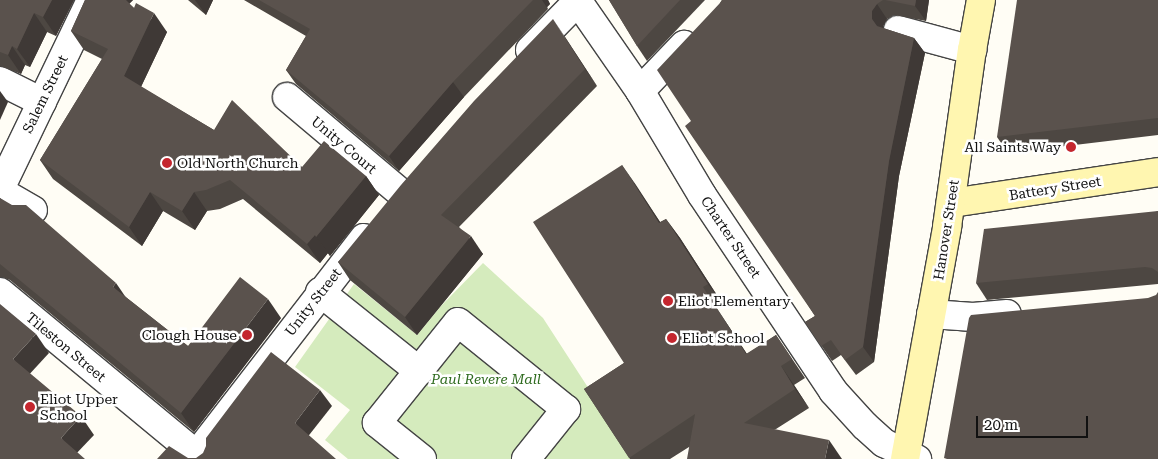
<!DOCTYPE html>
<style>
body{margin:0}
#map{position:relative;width:1158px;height:459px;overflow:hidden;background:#fffdf5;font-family:"Roboto Serif",serif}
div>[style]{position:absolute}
.green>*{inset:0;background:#d5ebbd}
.roads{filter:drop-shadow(1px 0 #444) drop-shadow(-1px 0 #444) drop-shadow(0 1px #444) drop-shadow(0 -1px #444)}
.pedestrian>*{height:28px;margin:-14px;padding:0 14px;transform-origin:14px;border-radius:14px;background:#fff}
.minor>*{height:28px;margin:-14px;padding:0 14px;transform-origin:14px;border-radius:14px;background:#fff}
.secondary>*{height:28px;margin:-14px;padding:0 14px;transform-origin:14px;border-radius:14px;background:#fff6b0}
.wall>*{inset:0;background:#4d4742}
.shaded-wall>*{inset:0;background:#3f3936}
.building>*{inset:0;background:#5a524d}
.dots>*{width:14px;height:14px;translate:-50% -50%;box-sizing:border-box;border:2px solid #fff;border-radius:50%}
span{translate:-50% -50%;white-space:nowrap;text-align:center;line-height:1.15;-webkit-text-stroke:5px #fff;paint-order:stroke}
.street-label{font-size:14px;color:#111}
.poi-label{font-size:14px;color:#111}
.right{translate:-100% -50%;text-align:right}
.left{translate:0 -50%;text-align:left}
.park-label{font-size:14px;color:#2f6b1f;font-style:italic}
.scale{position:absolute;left:976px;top:416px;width:112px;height:22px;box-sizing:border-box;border:2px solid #111;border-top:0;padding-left:6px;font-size:15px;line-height:18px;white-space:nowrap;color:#111;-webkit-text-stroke:4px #fff;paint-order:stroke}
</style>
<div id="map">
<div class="green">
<div style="clip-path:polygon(483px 263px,543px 318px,600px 406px,631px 459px,348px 459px,325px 440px,350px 410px,295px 367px,354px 284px,417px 335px,440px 307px)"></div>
</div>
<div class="roads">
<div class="pedestrian">
<div style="left:0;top:191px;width:38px;rotate:30deg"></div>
<div style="left:320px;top:292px;width:127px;rotate:38.6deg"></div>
<div style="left:422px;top:459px;width:58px;rotate:-141.3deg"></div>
<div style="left:377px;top:423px;width:129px;rotate:-51.3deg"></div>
<div style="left:458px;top:322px;width:139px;rotate:38.9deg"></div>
<div style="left:566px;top:409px;width:64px;rotate:128.7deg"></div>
</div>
<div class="minor">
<div style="left:577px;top:0;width:111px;rotate:55.3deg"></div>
<div style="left:640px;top:91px;width:121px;rotate:59.2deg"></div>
<div style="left:702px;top:195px;width:236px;rotate:56.2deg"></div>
<div style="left:833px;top:391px;width:47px;rotate:47.6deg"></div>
<div style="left:865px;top:426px;width:25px;rotate:42deg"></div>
<div style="left:884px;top:443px;width:37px;rotate:26deg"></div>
<div style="left:898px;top:30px;width:77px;rotate:15.1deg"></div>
<div style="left:530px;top:50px;width:69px;rotate:-45.6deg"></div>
<div style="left:0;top:81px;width:47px;rotate:26.6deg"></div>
<div style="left:640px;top:91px;width:64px;rotate:-46.3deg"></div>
<div style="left:287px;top:97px;width:149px;rotate:40.1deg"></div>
<div style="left:0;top:189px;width:210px;rotate:-64.3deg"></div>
<div style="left:0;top:292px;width:262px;rotate:39.6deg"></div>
<div style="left:931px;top:314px;width:42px;rotate:4.1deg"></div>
<div style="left:973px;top:317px;width:34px;rotate:-5deg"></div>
<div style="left:197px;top:454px;width:273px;rotate:-52.3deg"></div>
</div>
<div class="secondary">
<div style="left:951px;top:203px;width:209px;rotate:-8.5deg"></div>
<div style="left:905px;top:459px;width:236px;rotate:-79.7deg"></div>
<div style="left:947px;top:227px;width:179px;rotate:-82deg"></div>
<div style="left:972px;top:50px;width:51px;rotate:-79.8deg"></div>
</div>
</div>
<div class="wall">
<div style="clip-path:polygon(0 0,74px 0,56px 36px,47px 32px,30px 67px,25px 65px,21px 74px,0 66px)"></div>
<div style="clip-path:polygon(85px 0,133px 0,129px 4px,134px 8px,167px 32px,141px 87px,214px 130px,302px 167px,366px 176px,379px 195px,330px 256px,328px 253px,320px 263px,243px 199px,220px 209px,207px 211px,195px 230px,163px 211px,142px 246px,53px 179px,40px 160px,102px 59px,84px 50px,71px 31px)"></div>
<div style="clip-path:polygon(188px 0,213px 0,206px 15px)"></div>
<div style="clip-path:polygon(244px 0,548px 0,550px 4px,547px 7px,548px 9px,464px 97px,399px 171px,296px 84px,286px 70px,306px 36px)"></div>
<div style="clip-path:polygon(609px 0,705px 0,647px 61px,637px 46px)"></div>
<div style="clip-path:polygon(722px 0,929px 0,926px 21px,894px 15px,887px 19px,883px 26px,883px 28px,914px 38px,925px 53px,899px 176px,874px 362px,856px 375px,841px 355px,832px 361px,805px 322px,815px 316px,691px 121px,720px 3px)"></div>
<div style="clip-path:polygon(1158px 0,1158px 135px,1008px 153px,997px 137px)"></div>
<div style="clip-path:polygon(565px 37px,597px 86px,459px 227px,483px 254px,417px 335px,350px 280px,338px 262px)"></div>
<div style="clip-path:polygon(622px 165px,660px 222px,666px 219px,680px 238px,722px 303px,716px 307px,747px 354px,776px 335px,805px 378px,794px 385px,809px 408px,776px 429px,689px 447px,670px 459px,630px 459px,584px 389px,624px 363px)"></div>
<div style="clip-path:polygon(0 198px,188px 346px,281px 318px,194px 432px,10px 280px,2px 277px,0 277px)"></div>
<div style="clip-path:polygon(1158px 211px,1158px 284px,987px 300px,976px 283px)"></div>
</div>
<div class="shaded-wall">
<div style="clip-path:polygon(52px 0,74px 0,56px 36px,43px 17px)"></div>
<div style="clip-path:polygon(121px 0,133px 0,126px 7px)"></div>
<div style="clip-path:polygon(195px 0,213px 0,206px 15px)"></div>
<div style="clip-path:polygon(542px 0,548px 0,550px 4px,547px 7px,548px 9px)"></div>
<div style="clip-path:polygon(916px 0,929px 0,926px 21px,915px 6px)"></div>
<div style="clip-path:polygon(877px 4px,887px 19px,883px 26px,883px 34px,887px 41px,872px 19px,872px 11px)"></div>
<div style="clip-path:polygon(34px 13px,47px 32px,30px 67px,17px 49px)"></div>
<div style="clip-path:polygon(154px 13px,167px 32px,137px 95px,124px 76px)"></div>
<div style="clip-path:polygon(553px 19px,565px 37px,597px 86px,585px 69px)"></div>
<div style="clip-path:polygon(914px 38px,925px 53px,899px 176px,874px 362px,863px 347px,889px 161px)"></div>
<div style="clip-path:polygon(12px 46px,25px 65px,21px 74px,8px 55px)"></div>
<div style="clip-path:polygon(453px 82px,464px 97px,399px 171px,389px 156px)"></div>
<div style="clip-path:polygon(0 91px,8px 102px,0 120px)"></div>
<div style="clip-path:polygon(622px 165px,636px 185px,673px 242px,659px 223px)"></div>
<div style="clip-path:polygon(366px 176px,379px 195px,330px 256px,316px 237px)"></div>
<div style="clip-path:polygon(150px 192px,163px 211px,142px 246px,129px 227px)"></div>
<div style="clip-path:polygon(194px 192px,207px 211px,195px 230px,182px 211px)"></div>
<div style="clip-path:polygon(666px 219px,680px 238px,722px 303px,708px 284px)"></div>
<div style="clip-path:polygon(315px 235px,328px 253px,320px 263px,307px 244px)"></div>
<div style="clip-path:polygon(471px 236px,483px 254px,417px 335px,405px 317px)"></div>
<div style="clip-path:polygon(116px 283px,129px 302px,113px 287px)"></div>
<div style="clip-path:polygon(703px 287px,716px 307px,760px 374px,746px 354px)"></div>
<div style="clip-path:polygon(268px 299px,281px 318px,194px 432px,181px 413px)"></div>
<div style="clip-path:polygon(36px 334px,49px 353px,26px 378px,13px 359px)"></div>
<div style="clip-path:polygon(781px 366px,794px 385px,809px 408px,795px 389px)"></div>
<div style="clip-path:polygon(320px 390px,332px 406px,306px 439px,295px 423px)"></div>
<div style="clip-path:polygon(81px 416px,94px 435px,74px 456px,61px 438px)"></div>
<div style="clip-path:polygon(829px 440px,842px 459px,825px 459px)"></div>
</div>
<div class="building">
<div style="clip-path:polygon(0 0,52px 0,43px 17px,34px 13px,17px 49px,12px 46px,8px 55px,0 52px)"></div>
<div style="clip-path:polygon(85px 0,126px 0,134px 8px,136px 3px,154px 13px,124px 76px,214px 130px,232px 100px,302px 167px,324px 141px,366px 176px,316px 237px,315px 235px,307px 244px,230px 180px,206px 190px,194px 192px,182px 211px,150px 192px,129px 227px,40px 160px,108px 49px,71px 31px)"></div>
<div style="clip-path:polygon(259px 0,533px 0,453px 82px,389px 156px,286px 70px,310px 29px)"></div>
<div style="clip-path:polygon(609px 0,680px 0,637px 46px)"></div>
<div style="clip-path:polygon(722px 0,883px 0,877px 4px,872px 11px,872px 19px,877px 26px,914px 38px,889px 161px,863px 347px,845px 360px,831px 340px,821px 346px,805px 322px,815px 316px,685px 126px,691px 121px,657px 70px,720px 3px)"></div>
<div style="clip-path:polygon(885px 0,916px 0,915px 6px)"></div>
<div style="clip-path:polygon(1017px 0,1158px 0,1158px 118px,997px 137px)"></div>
<div style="clip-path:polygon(553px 19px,585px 69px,441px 215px,471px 236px,405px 317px,338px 262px,401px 185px,474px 101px)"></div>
<div style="clip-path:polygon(622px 165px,659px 223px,666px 219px,708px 284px,703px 287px,746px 354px,776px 335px,792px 359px,781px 366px,795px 389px,744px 423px,829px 440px,825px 459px,687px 459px,695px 414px,629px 458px,584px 389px,624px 363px,533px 222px)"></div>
<div style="clip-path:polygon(0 198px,12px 205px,26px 205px,116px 283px,113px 287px,188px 346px,240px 277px,268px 299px,181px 413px,0 264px)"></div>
<div style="clip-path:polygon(1158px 211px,1158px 272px,1152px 268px,1145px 267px,976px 283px,984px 229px)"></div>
<div style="clip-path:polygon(1158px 292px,1158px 459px,947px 459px,944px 458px,969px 318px,971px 315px,1148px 298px,1156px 295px)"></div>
<div style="clip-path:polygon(0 304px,36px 334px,13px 359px,81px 416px,61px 438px,85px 459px,0 459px)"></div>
<div style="clip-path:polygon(271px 352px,320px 390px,295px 423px,336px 459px,157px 459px,169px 446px,188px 458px,196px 458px,203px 453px,206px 446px,206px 438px)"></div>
</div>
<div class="dots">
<div style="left:1071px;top:147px;background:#c4262e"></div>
<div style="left:167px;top:163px;background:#c4262e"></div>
<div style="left:668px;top:301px;background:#c4262e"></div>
<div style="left:247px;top:335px;background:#c4262e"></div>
<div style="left:672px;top:338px;background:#c4262e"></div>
<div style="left:30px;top:407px;background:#c4262e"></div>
</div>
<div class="street-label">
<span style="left:45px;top:94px;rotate:-64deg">Salem Street</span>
<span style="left:344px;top:145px;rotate:40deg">Unity Court</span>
<span style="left:1055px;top:188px;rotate:-9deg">Battery Street</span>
<span style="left:946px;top:230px;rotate:-81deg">Hanover Street</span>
<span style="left:731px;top:237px;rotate:56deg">Charter Street</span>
<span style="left:313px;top:302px;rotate:-52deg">Unity Street</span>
<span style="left:66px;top:347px;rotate:40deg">Tileston Street</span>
</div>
<div class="poi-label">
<span class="right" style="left:1061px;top:147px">All Saints Way</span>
<span class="left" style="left:177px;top:163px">Old North Church</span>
<span class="left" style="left:678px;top:301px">Eliot Elementary</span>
<span class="right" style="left:237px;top:335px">Clough House</span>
<span class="left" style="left:682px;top:338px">Eliot School</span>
<span class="left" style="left:40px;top:407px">Eliot Upper<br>School</span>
</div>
<div class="park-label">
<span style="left:486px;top:379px">Paul Revere Mall</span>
</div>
<div class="scale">20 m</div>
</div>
